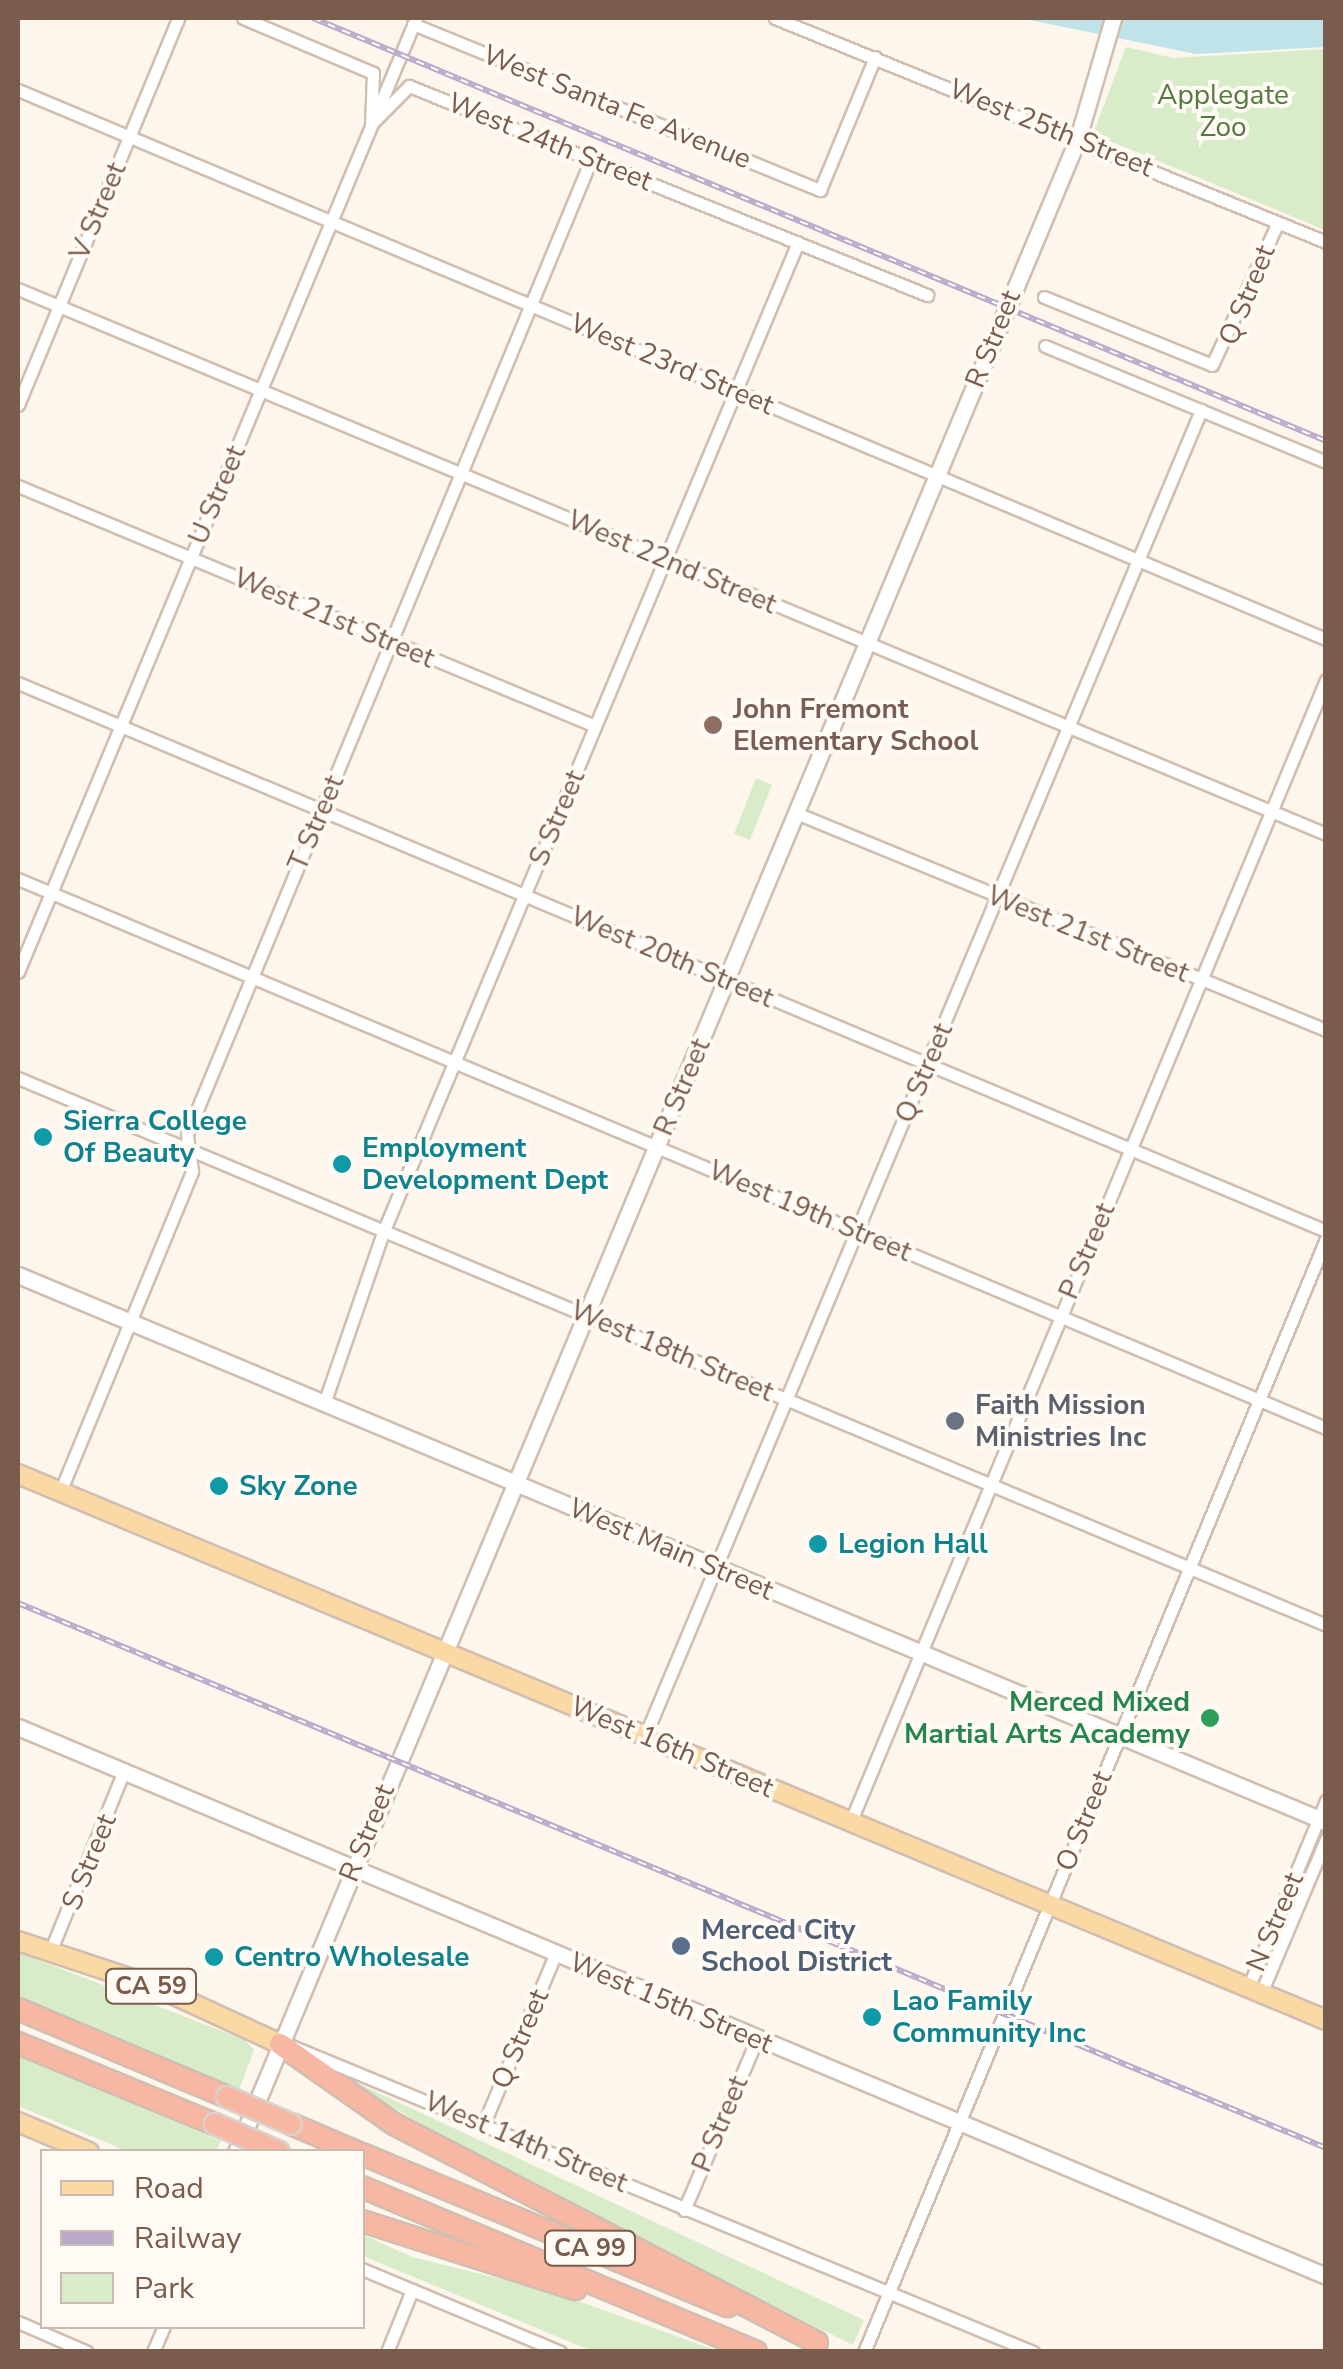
<!DOCTYPE html>
<style>
body{margin:0}
#map{position:relative;width:1343px;height:2369px;overflow:hidden;background:#fdf6ec;font-family:"Nunito Sans",sans-serif}
div>[style]{position:absolute}
.green>*{inset:0;background:#d8ecc9}
.water>*{inset:0;background:#bfe3e8}
.roads{filter:drop-shadow(2px 0 #d1beb0) drop-shadow(-2px 0 #d1beb0) drop-shadow(0 2px #d1beb0) drop-shadow(0 -2px #d1beb0)}
.street>*{height:11px;margin:-5.5px;padding:0 5.5px;transform-origin:5.5px;border-radius:5.5px;background:#fff}
.secondary>*{height:15px;margin:-7.5px;padding:0 7.5px;transform-origin:7.5px;border-radius:7.5px;background:#fff}
.primary>*{height:18px;margin:-9px;padding:0 9px;transform-origin:9px;border-radius:9px;background:#fbd9a5}
.highway>*{height:20px;margin:-10px;padding:0 10px;transform-origin:10px;border-radius:10px;background:#f7b7a3}
.rail>*{height:6px;margin-top:-3px;transform-origin:0;background:repeating-linear-gradient(90deg,#fffaf3 0 8px,#b9a8c9 0 16px);box-sizing:border-box;border-block:2px solid #b9a8c9}
.bridges{filter:drop-shadow(2px 0 #dad1cd) drop-shadow(-2px 0 #dad1cd) drop-shadow(0 2px #dad1cd) drop-shadow(0 -2px #dad1cd)}
.highway-bridge>*{height:20px;margin:-10px;padding:0 10px;transform-origin:10px;border-radius:10px;background:#f7b7a3}
.dots>*{width:28px;height:28px;translate:-50% -50%;box-sizing:border-box;border:5px solid #fffaf3;border-radius:50%}
span{translate:-50% -50%;white-space:nowrap;text-align:center;line-height:1.15;-webkit-text-stroke:8px #fffaf3;paint-order:stroke}
.shield-label span{padding:2px 8px;background:#fffaf3;border:2px solid;border-radius:8px;-webkit-text-stroke-width:0}
.shield-label{font-size:25px;color:#7a5c4d;font-weight:700}
.park-label{font-size:28px;color:#537a41}
.street-label{font-size:28px;color:#7a5c4d}
.education-label{font-size:28px;color:#785e54;font-weight:700}
.left{translate:0 -50%;text-align:left}
.culture-label{font-size:28px;color:#0d838f;font-weight:700}
.worship-label{font-size:28px;color:#5b616d;font-weight:700}
.leisure-label{font-size:28px;color:#27864d;font-weight:700}
.right{translate:-100% -50%;text-align:right}
.service-label{font-size:28px;color:#4e5e75;font-weight:700}
.frame{position:absolute;inset:0;border:20px solid #7a5c4d;pointer-events:none}
.legend{position:absolute;left:40px;top:2149px;width:325px;height:180px;box-sizing:border-box;background:#fffaf3;border:2px solid #cabbb1;margin:0;padding:12px 18px;list-style:none;font-size:30px;color:#7a5c4d}
.legend li{display:flex;align-items:center;gap:20px;height:50px}
.legend b{width:50px;border:2px solid #cabbb1}
</style>
<div id="map">
<div class="green">
<div style="clip-path:polygon(1126px 47px,1173px 58px,1325px 49px,1325px 230px,1093px 134px)"></div>
<div style="clip-path:polygon(756px 778px,772px 785px,750px 840px,734px 834px)"></div>
<div style="clip-path:polygon(18px 1952px,245px 2040px,254px 2050px,239px 2090px,18px 1997px)"></div>
<div style="clip-path:polygon(18px 2055px,221px 2141px,216px 2151px,127px 2151px,18px 2106px)"></div>
<div style="clip-path:polygon(321px 2066px,864px 2320px,853px 2345px,521px 2181px)"></div>
<div style="clip-path:polygon(362px 2234px,412px 2257px,553px 2292px,718px 2351px,592px 2351px,363px 2256px)"></div>
</div>
<div class="water">
<div style="clip-path:polygon(1020px 18px,1325px 18px,1325px 47px,1196px 54px)"></div>
</div>
<div class="roads">
<div class="street">
<div style="left:243px;top:18px;width:141px;rotate:22.9deg"></div>
<div style="left:373px;top:73px;width:51px;rotate:92.2deg"></div>
<div style="left:371px;top:124px;width:54px;rotate:-45deg"></div>
<div style="left:409px;top:86px;width:559px;rotate:21.97deg"></div>
<div style="left:775px;top:18px;width:595px;rotate:22.12deg"></div>
<div style="left:413px;top:24px;width:440px;rotate:22.2deg"></div>
<div style="left:820px;top:190px;width:144px;rotate:-67.5deg"></div>
<div style="left:18px;top:90px;width:1419px;rotate:22.77deg"></div>
<div style="left:18px;top:289px;width:1417px;rotate:22.62deg"></div>
<div style="left:1044px;top:297px;width:181px;rotate:22deg"></div>
<div style="left:1212px;top:365px;width:157px;rotate:-65.2deg"></div>
<div style="left:1045px;top:346px;width:304px;rotate:22.4deg"></div>
<div style="left:18px;top:405px;width:419px;rotate:-67.5deg"></div>
<div style="left:18px;top:486px;width:625px;rotate:22.58deg"></div>
<div style="left:18px;top:683px;width:1418px;rotate:22.73deg"></div>
<div style="left:796px;top:813px;width:573px;rotate:22.27deg"></div>
<div style="left:18px;top:879px;width:1419px;rotate:22.77deg"></div>
<div style="left:18px;top:972px;width:1034px;rotate:-67.35deg"></div>
<div style="left:18px;top:1078px;width:1418px;rotate:22.69deg"></div>
<div style="left:326px;top:1398px;width:178px;rotate:-71deg"></div>
<div style="left:384px;top:1230px;width:1071px;rotate:-67.26deg"></div>
<div style="left:60px;top:1492px;width:347px;rotate:-67.6deg"></div>
<div style="left:192px;top:1171px;width:37px;rotate:-98deg"></div>
<div style="left:187px;top:1134px;width:1058px;rotate:-67.48deg"></div>
<div style="left:645px;top:1736px;width:1438px;rotate:-67.25deg"></div>
<div style="left:850px;top:1823px;width:1238px;rotate:-67.39deg"></div>
<div style="left:50px;top:1952px;width:196px;rotate:-67.8deg"></div>
<div style="left:1248px;top:1988px;width:203px;rotate:-67.4deg"></div>
<div style="left:1261px;top:1993px;width:167px;rotate:-67.1deg"></div>
<div style="left:289px;top:2045px;width:805px;rotate:22.42deg"></div>
<div style="left:484px;top:2123px;width:182px;rotate:-67.1deg"></div>
<div style="left:684px;top:2210px;width:186px;rotate:-66.9deg"></div>
<div style="left:362px;top:2269px;width:215px;rotate:22.7deg"></div>
<div style="left:18px;top:2322px;width:75px;rotate:23.5deg"></div>
<div style="left:153px;top:2352px;width:28px;rotate:-67deg"></div>
<div style="left:387px;top:2352px;width:67px;rotate:-68deg"></div>
<div style="left:864px;top:2352px;width:1205px;rotate:-67.46deg"></div>
</div>
<div class="secondary">
<div style="left:18px;top:1275px;width:1418px;rotate:22.69deg"></div>
<div style="left:18px;top:1727px;width:1419px;rotate:22.77deg"></div>
<div style="left:236px;top:2152px;width:2183px;rotate:-67.31deg"></div>
<div style="left:1078px;top:138px;width:125px;rotate:-73.7deg"></div>
</div>
<div class="primary">
<div style="left:18px;top:1474px;width:1417px;rotate:22.66deg"></div>
<div style="left:18px;top:1941px;width:149px;rotate:18.4deg"></div>
<div style="left:159px;top:1988px;width:133px;rotate:24.8deg"></div>
<div style="left:18px;top:2122px;width:77px;rotate:22.9deg"></div>
</div>
<div class="highway">
<div style="left:18px;top:2009px;width:227px;rotate:22.8deg"></div>
<div style="left:18px;top:2043px;width:213px;rotate:22.4deg"></div>
<div style="left:280px;top:2044px;width:139px;rotate:35.1deg"></div>
<div style="left:394px;top:2124px;width:476px;rotate:27.3deg"></div>
<div style="left:291px;top:2124px;width:72px;rotate:23deg"></div>
<div style="left:362px;top:2154px;width:396px;rotate:22.6deg"></div>
<div style="left:362px;top:2187px;width:427px;rotate:22.7deg"></div>
<div style="left:362px;top:2221px;width:224px;rotate:17.7deg"></div>
</div>
</div>
<div class="rail">
<div style="left:313px;top:18px;width:1098px;rotate:22.66deg"></div>
<div style="left:18px;top:1603px;width:1417px;rotate:22.62deg"></div>
</div>
<div class="bridges">
<div class="highway-bridge">
<div style="left:227px;top:2097px;width:69px;rotate:22.9deg"></div>
<div style="left:215px;top:2124px;width:70px;rotate:23.6deg"></div>
</div>
</div>
<div class="dots">
<div style="left:713px;top:725px;background:#8d6e63"></div>
<div style="left:43px;top:1137px;background:#0f9aa8"></div>
<div style="left:342px;top:1164px;background:#0f9aa8"></div>
<div style="left:955px;top:1421px;background:#6b7280"></div>
<div style="left:219px;top:1486px;background:#0f9aa8"></div>
<div style="left:818px;top:1544px;background:#0f9aa8"></div>
<div style="left:1210px;top:1718px;background:#2e9e5b"></div>
<div style="left:681px;top:1946px;background:#5c6f8a"></div>
<div style="left:214px;top:1957px;background:#0f9aa8"></div>
<div style="left:872px;top:2017px;background:#0f9aa8"></div>
</div>
<div class="shield-label">
<span style="left:151px;top:1986px">CA 59</span>
<span style="left:590px;top:2248px">CA 99</span>
</div>
<div class="park-label">
<span style="left:1223px;top:111px">Applegate<br>Zoo</span>
</div>
<div class="street-label">
<span style="left:617px;top:107px;rotate:22deg">West Santa Fe Avenue</span>
<span style="left:1051px;top:128px;rotate:22deg">West 25th Street</span>
<span style="left:550px;top:142px;rotate:22deg">West 24th Street</span>
<span style="left:98px;top:211px;rotate:-67deg">V Street</span>
<span style="left:1247px;top:295px;rotate:-68deg">Q Street</span>
<span style="left:993px;top:339px;rotate:-68deg">R Street</span>
<span style="left:672px;top:364px;rotate:23deg">West 23rd Street</span>
<span style="left:217px;top:495px;rotate:-67deg">U Street</span>
<span style="left:672px;top:562px;rotate:23deg">West 22nd Street</span>
<span style="left:334px;top:618px;rotate:23deg">West 21st Street</span>
<span style="left:557px;top:818px;rotate:-67deg">S Street</span>
<span style="left:316px;top:823px;rotate:-67deg">T Street</span>
<span style="left:1088px;top:934px;rotate:22deg">West 21st Street</span>
<span style="left:672px;top:957px;rotate:23deg">West 20th Street</span>
<span style="left:924px;top:1073px;rotate:-67deg">Q Street</span>
<span style="left:682px;top:1087px;rotate:-67deg">R Street</span>
<span style="left:810px;top:1211px;rotate:23deg">West 19th Street</span>
<span style="left:1087px;top:1251px;rotate:-67deg">P Street</span>
<span style="left:672px;top:1351px;rotate:23deg">West 18th Street</span>
<span style="left:671px;top:1549px;rotate:23deg">West Main Street</span>
<span style="left:672px;top:1747px;rotate:23deg">West 16th Street</span>
<span style="left:1084px;top:1821px;rotate:-68deg">O Street</span>
<span style="left:367px;top:1833px;rotate:-68deg">R Street</span>
<span style="left:89px;top:1862px;rotate:-68deg">S Street</span>
<span style="left:1275px;top:1922px;rotate:-67deg">N Street</span>
<span style="left:671px;top:2003px;rotate:23deg">West 15th Street</span>
<span style="left:520px;top:2039px;rotate:-67deg">Q Street</span>
<span style="left:720px;top:2124px;rotate:-67deg">P Street</span>
<span style="left:526px;top:2142px;rotate:23deg">West 14th Street</span>
</div>
<div class="education-label">
<span class="left" style="left:733px;top:725px">John Fremont<br>Elementary School</span>
</div>
<div class="culture-label">
<span class="left" style="left:63px;top:1137px">Sierra College<br>Of Beauty</span>
<span class="left" style="left:362px;top:1164px">Employment<br>Development Dept</span>
<span class="left" style="left:239px;top:1486px">Sky Zone</span>
<span class="left" style="left:838px;top:1544px">Legion Hall</span>
<span class="left" style="left:234px;top:1957px">Centro Wholesale</span>
<span class="left" style="left:892px;top:2017px">Lao Family<br>Community Inc</span>
</div>
<div class="worship-label">
<span class="left" style="left:975px;top:1421px">Faith Mission<br>Ministries Inc</span>
</div>
<div class="leisure-label">
<span class="right" style="left:1190px;top:1718px">Merced Mixed<br>Martial Arts Academy</span>
</div>
<div class="service-label">
<span class="left" style="left:701px;top:1946px">Merced City<br>School District</span>
</div>
<div class="frame"></div>
<ul class="legend">
<li><b style="height:12px;background:#fbd9a5"></b>Road</li>
<li><b style="height:12px;background:#b9a8c9"></b>Railway</li>
<li><b style="height:28px;background:#d8ecc9"></b>Park</li>
</ul>
</div>
